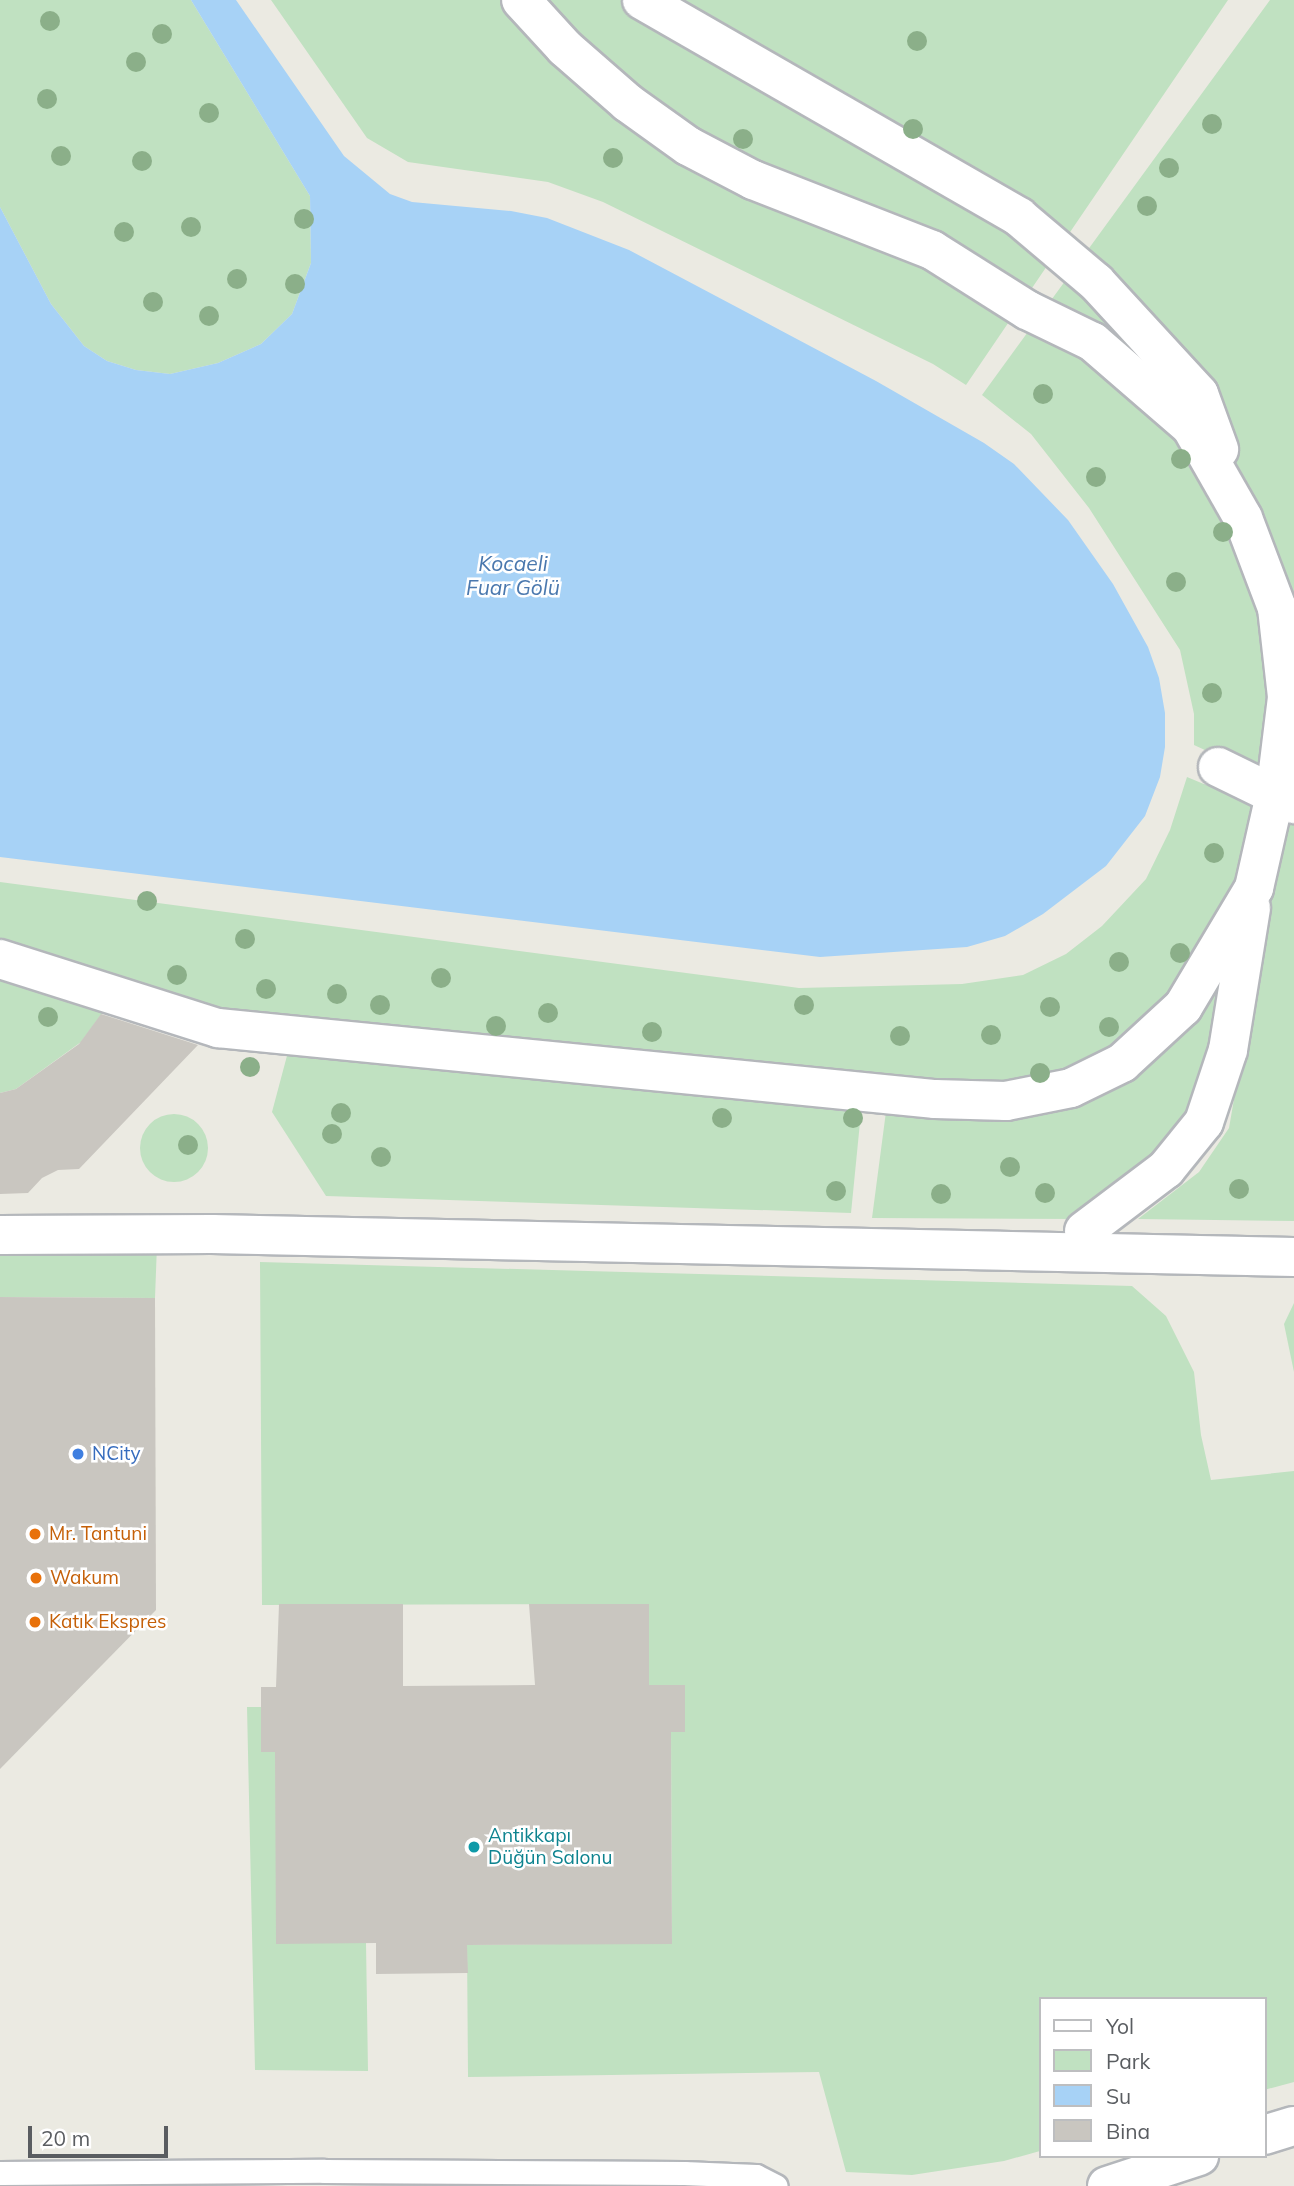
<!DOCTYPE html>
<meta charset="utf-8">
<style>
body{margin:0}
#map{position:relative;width:1294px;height:2186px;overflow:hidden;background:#ebeae2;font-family:Mulish,sans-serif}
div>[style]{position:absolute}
.green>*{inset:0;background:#c0e1c1}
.round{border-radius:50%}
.water>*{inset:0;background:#a7d2f6}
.building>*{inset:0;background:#c9c6c0}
.roads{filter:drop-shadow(2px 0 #b4b7bb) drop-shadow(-2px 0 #b4b7bb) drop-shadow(0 2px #b4b7bb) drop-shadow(0 -2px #b4b7bb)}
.lane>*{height:23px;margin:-11.5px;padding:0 11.5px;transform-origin:11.5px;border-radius:11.5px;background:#fff}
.street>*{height:38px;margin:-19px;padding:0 19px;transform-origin:19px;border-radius:19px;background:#fff}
.trees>*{width:20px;height:20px;margin:-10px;border-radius:50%;background:#8baf89}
.dots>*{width:19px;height:19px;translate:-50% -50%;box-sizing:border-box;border:4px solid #fff;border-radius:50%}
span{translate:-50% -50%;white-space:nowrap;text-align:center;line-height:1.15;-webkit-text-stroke:5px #fff;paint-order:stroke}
.shop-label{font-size:19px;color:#366cbe}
.left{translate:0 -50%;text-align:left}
.food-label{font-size:19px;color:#c56008}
.culture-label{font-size:19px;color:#0d838f}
.water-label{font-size:21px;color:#4a78ae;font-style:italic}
.legend{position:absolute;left:1039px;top:1997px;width:228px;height:161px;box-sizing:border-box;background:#fff;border:2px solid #bdbec0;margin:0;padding:9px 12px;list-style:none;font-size:21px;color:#5a5d61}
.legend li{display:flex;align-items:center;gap:14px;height:35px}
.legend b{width:35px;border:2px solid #bdbec0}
.scale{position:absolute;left:28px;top:2126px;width:140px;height:32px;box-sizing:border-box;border:4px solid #5a5d61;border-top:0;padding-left:9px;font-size:21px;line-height:24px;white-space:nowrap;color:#5a5d61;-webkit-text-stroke:5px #fff;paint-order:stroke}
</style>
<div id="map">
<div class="green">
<div style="clip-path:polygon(0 0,191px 0,310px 196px,311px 263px,292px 314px,261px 344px,218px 363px,170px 374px,136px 370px,107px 361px,84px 346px,51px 304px,0 207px)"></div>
<div style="clip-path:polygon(271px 0,1228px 0,966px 385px,933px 364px,603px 202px,548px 182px,408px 162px,367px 138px)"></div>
<div style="clip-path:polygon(1270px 0,1294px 0,1294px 791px,1194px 745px,1194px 714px,1180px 650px,1089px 508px,1031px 434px,982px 395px)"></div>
<div style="clip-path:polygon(1187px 777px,1259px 807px,1247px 864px,1180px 991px,1113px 1050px,1071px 1077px,1002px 1088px,212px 1011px,0 946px,0 882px,799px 988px,962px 984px,1023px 975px,1066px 954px,1102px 926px,1146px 879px,1170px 830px)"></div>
<div style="clip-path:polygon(1284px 811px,1294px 816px,1294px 1221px,1138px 1219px,1199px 1172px,1229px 1128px)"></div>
<div style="clip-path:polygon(1238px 931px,1196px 1116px,1158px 1164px,1080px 1219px,872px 1218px,887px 1104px,1082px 1096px)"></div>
<div style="clip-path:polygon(0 974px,106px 1008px,81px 1042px,16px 1089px,0 1093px)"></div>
<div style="clip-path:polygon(292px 1037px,863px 1092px,851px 1213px,326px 1196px,272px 1112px)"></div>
<div class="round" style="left:140px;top:1114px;width:68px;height:68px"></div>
<div style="clip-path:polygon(157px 1245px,155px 1298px,0 1297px,0 1246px)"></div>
<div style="clip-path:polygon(260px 1262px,1132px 1286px,1166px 1316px,1194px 1372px,1201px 1435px,1211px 1480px,1294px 1471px,1294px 2082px,1264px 2090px,1264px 1999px,1040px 1999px,1040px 2151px,1004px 2161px,912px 2175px,846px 2172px,819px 2072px,468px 2077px,467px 1945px,672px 1943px,671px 1732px,685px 1732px,685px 1685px,649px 1685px,649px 1604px,262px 1605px)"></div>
<div style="clip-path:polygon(1294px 1303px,1294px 1372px,1284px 1324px)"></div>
<div style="clip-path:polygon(247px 1707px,261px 1707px,261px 1752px,275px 1752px,366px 1943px,368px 2071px,255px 2070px)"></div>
</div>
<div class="water">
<div style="clip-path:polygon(191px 0,236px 0,344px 156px,390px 194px,412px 202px,511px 211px,547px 218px,629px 250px,876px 381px,984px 443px,1014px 464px,1068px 520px,1113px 584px,1148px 647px,1159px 678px,1165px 713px,1165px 747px,1160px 777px,1145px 816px,1106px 866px,1043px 914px,1005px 936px,967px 947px,820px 957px,0 857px,0 207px,51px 304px,84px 346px,107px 361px,136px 370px,170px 374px,218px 363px,261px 344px,292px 314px,311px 263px,310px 196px)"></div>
</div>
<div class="building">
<div style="clip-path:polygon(101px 1014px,198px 1045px,79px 1169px,58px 1170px,42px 1178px,28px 1193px,0 1194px,0 1093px,16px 1089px,79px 1044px)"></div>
<div style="clip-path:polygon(0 1297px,155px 1298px,156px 1610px,0 1769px)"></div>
<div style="clip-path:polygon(279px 1604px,403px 1604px,403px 1686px,535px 1685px,529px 1604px,649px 1604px,649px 1685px,685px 1685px,685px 1732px,671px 1732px,672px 1944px,467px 1945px,468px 1973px,376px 1974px,376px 1943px,276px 1944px,275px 1752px,261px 1752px,261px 1687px,276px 1687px)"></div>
</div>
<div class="roads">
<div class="lane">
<div style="left:0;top:2173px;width:324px;rotate:-0.4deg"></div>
<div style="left:324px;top:2171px;width:360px;rotate:0.3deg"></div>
<div style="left:684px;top:2173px;width:72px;rotate:2.4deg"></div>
<div style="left:756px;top:2176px;width:22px;rotate:27deg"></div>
</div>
<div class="street">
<div style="left:642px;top:0;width:435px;rotate:29.9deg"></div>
<div style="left:1019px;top:217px;width:101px;rotate:40.2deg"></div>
<div style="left:1096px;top:282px;width:152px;rotate:47.4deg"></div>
<div style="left:1199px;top:394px;width:59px;rotate:70deg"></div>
<div style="left:1218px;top:767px;width:85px;rotate:26deg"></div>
<div style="left:0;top:959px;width:229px;rotate:17.6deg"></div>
<div style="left:218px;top:1028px;width:721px;rotate:5.66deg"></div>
<div style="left:935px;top:1099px;width:71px;rotate:1.6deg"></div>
<div style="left:1006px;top:1101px;width:66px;rotate:-11.3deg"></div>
<div style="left:1071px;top:1088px;width:57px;rotate:-26.1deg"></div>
<div style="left:1122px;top:1063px;width:83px;rotate:-42.6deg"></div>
<div style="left:1183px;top:1007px;width:139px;rotate:-59.2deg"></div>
<div style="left:1254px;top:888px;width:95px;rotate:-77.3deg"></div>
<div style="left:1275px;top:795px;width:99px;rotate:-83deg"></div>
<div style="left:1287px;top:697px;width:90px;rotate:-96.4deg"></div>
<div style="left:1277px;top:608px;width:96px;rotate:-110.7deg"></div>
<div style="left:1243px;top:518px;width:105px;rotate:-119.7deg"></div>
<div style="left:1191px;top:427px;width:130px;rotate:-139.1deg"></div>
<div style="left:1093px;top:342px;width:73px;rotate:-154.1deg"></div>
<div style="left:1027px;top:310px;width:112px;rotate:-147.7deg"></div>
<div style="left:932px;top:250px;width:192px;rotate:-158.6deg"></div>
<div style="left:753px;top:180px;width:73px;rotate:-152.4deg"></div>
<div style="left:688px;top:146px;width:74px;rotate:-144.4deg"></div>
<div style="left:628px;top:103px;width:84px;rotate:-138.9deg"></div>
<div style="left:565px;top:48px;width:65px;rotate:-132.5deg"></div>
<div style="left:1084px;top:1231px;width:103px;rotate:-37.1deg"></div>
<div style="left:1166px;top:1169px;width:60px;rotate:-51deg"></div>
<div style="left:1204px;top:1122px;width:76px;rotate:-71.6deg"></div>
<div style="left:1228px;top:1050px;width:144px;rotate:-80.8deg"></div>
<div style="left:0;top:1235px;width:212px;rotate:-0.3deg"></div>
<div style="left:212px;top:1234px;width:1082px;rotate:1.22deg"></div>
<div style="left:1264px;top:2135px;width:31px;rotate:-17deg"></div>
<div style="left:1107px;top:2186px;width:97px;rotate:-18.1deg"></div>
</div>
</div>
<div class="trees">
<div style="left:50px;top:21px"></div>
<div style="left:162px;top:34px"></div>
<div style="left:917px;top:41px"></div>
<div style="left:136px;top:62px"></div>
<div style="left:47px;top:99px"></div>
<div style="left:209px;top:113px"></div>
<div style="left:1212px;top:124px"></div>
<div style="left:913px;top:129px"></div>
<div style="left:743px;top:139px"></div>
<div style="left:61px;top:156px"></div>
<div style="left:613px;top:158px"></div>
<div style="left:142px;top:161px"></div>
<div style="left:1169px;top:168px"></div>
<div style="left:1147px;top:206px"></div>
<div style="left:304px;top:219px"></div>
<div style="left:191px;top:227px"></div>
<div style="left:124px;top:232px"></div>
<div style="left:237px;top:279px"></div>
<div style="left:295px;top:284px"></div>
<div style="left:153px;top:302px"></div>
<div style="left:209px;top:316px"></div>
<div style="left:1043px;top:394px"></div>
<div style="left:1181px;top:459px"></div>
<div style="left:1096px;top:477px"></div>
<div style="left:1223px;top:532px"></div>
<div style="left:1176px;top:582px"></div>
<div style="left:1212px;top:693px"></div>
<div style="left:1214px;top:853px"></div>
<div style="left:147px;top:901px"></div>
<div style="left:245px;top:939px"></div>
<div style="left:1180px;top:953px"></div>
<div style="left:1119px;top:962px"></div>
<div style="left:177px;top:975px"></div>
<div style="left:441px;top:978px"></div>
<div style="left:266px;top:989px"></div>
<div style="left:337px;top:994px"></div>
<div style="left:380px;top:1005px"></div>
<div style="left:804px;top:1005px"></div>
<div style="left:1050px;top:1007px"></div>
<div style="left:548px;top:1013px"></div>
<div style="left:48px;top:1017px"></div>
<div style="left:496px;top:1026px"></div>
<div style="left:1109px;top:1027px"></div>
<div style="left:652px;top:1032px"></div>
<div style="left:991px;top:1035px"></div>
<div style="left:900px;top:1036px"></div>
<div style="left:250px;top:1067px"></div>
<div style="left:1040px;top:1073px"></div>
<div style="left:341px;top:1113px"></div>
<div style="left:722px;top:1118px"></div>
<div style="left:853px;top:1118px"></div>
<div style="left:332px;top:1134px"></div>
<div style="left:188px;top:1145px"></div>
<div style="left:381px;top:1157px"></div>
<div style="left:1010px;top:1167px"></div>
<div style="left:1239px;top:1189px"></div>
<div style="left:836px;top:1191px"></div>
<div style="left:1045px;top:1193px"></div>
<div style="left:941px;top:1194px"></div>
</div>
<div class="dots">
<div style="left:78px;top:1454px;background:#3f7fe0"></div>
<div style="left:35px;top:1534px;background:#e8710a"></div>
<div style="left:36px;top:1578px;background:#e8710a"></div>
<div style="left:35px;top:1622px;background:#e8710a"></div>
<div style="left:474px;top:1847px;background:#0f9aa8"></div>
</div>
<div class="shop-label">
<span class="left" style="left:92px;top:1454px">NCity</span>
</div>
<div class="food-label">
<span class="left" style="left:49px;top:1534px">Mr. Tantuni</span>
<span class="left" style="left:50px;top:1578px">Wakum</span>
<span class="left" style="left:49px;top:1622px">Katık Ekspres</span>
</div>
<div class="culture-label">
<span class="left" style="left:488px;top:1847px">Antikkapı<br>Düğün Salonu</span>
</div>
<div class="water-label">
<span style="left:513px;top:575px">Kocaeli<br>Fuar Gölü</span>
</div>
<ul class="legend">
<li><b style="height:9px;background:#fff"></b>Yol</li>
<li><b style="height:19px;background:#c0e1c1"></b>Park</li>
<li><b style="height:19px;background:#a7d2f6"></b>Su</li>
<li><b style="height:19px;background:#c9c6c0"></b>Bina</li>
</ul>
<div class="scale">20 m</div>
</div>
